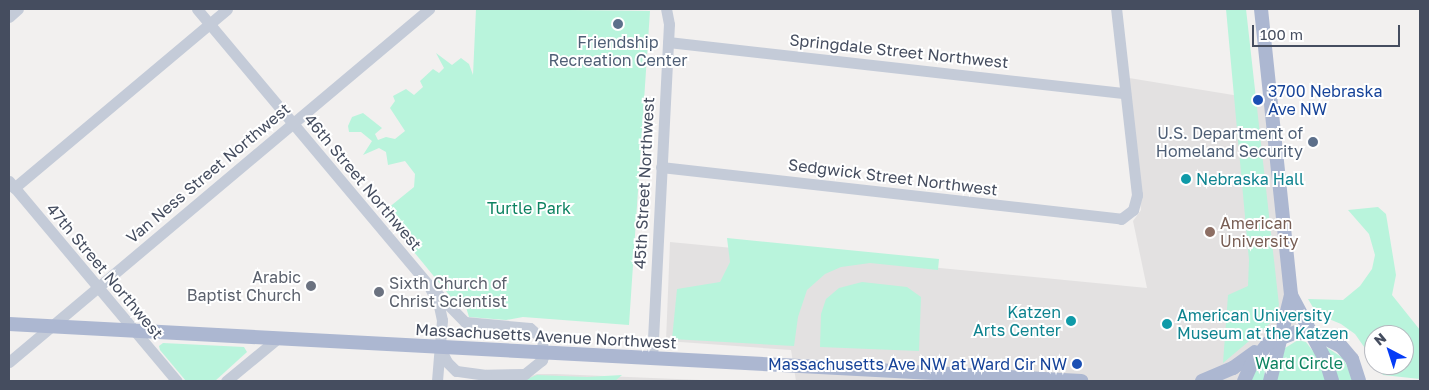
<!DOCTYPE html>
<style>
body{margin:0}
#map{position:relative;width:1429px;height:390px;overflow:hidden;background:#f2f0ef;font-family:"Golos Text",sans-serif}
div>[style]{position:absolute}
.education>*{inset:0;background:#e3e1e1}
.green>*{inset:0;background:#b9f4dc}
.minor>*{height:11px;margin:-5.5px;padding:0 5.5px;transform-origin:5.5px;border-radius:5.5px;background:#c4cbd8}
.major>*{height:14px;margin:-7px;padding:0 7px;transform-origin:7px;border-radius:7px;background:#acb7d1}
.dots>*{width:14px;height:14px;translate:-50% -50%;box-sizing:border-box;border:2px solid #fff;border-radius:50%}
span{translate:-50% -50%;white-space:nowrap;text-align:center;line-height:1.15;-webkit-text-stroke:4px #fff;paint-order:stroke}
.service-label{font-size:16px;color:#4e5e75}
.right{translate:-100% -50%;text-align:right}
.street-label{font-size:16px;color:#454d5f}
.transit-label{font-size:16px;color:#164399}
.left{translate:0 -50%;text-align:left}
.culture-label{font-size:16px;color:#0d838f}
.park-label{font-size:16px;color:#0d8361}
.education-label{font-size:16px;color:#785e54}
.worship-label{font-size:16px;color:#5b616d}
.frame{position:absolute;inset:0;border:10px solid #454d5f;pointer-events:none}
.north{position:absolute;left:1364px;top:325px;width:50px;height:50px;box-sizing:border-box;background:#fff;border:1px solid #b5b8bf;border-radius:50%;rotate:320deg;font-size:14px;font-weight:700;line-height:20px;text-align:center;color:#454d5f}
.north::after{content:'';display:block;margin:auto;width:18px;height:22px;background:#053cf6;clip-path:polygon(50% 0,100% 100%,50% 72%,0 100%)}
.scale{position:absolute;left:1252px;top:25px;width:148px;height:22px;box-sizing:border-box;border:2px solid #454d5f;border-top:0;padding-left:6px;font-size:15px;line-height:18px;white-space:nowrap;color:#454d5f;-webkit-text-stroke:4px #fff;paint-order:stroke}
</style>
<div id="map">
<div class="education">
<div style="clip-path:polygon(1129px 78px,1270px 101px,1297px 332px,1281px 336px,1244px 381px,796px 381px,791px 350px,666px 341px,670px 242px,1147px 288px,1133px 221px,1141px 210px)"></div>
<div style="clip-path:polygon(537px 374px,556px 374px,725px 381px,516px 381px)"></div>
</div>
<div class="green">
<div style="clip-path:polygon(476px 9px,650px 11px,629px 325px,523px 317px,506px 320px,469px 317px,465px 304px,460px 299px,455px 302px,382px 213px,414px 187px,415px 174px,405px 161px,388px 165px,386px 152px,379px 148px,363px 155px,372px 141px,361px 132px,349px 132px,348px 126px,352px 117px,363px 113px,382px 128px,375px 134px,378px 140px,386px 137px,395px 139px,405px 131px,390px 108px,395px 101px,393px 96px,406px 89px,414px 95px,423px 87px,420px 81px,433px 69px,439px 73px,444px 68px,436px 53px,452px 65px,461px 58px,469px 64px,473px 75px)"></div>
<div style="clip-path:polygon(1226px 9px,1246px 9px,1279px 305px,1274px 320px,1223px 363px,1228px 295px,1248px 286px,1249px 260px)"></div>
<div style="clip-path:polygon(1378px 207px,1386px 214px,1396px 275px,1392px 295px,1420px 330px,1420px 379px,1383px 375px,1376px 365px,1404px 365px,1404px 335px,1374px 335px,1374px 361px,1355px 334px,1341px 324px,1317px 314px,1308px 299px,1343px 300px,1360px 286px,1372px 269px,1375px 255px,1369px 234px,1348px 210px)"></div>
<div style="clip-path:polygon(727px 238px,939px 259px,938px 270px,870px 263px,841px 267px,825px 274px,807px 290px,798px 317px,794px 346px,672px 339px,677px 289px,720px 282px,730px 262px)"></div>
<div style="clip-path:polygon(862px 282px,907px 287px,921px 297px,919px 351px,820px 347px,821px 314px,826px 299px,839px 288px)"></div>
<div style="clip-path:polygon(1298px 340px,1306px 342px,1315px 354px,1327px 381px,1276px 381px,1285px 348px)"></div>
<div style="clip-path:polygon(163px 343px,244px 347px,247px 352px,215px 381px,186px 381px,160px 350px,159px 346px)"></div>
<div style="clip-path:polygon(1323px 345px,1343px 358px,1354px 381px,1338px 381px)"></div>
<div style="clip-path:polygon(1266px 355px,1264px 381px,1250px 381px,1253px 371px)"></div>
<div style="clip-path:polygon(537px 375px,587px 377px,622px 375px,615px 381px,522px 381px)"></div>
</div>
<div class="minor">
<div style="left:197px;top:9px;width:359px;rotate:50deg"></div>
<div style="left:428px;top:284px;width:53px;rotate:45.8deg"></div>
<div style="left:465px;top:322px;width:65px;rotate:5.3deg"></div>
<div style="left:530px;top:328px;width:15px;rotate:42deg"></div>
<div style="left:541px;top:338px;width:15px;rotate:74deg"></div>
<div style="left:545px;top:352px;width:9px;rotate:111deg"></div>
<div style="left:542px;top:360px;width:22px;rotate:141deg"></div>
<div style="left:525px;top:374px;width:39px;rotate:179deg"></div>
<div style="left:486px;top:375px;width:30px;rotate:-172deg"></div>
<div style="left:456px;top:371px;width:13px;rotate:-135deg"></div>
<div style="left:447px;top:362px;width:16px;rotate:-117deg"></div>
<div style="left:9px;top:17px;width:12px;rotate:-42deg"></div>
<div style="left:668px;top:42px;width:460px;rotate:6.4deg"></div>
<div style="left:661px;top:167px;width:463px;rotate:6.4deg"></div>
<div style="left:1121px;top:219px;width:15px;rotate:-37deg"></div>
<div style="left:1133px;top:210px;width:16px;rotate:-75deg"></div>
<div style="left:1137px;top:195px;width:187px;rotate:-96.4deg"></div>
<div style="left:9px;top:181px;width:261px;rotate:50deg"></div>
<div style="left:14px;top:188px;width:278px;rotate:-40deg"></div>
<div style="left:430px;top:288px;width:20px;rotate:63deg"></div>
<div style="left:439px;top:306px;width:14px;rotate:78deg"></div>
<div style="left:442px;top:320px;width:61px;rotate:94.7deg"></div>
<div style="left:652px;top:359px;width:335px;rotate:-87.1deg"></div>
<div style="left:669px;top:24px;width:15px;rotate:-101deg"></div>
<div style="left:9px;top:362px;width:549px;rotate:-40.05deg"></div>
<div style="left:226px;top:381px;width:66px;rotate:-39.5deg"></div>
</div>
<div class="major">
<div style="left:1261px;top:9px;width:288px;rotate:84deg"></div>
<div style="left:1291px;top:295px;width:89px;rotate:103.7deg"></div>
<div style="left:1291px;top:295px;width:75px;rotate:62.1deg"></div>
<div style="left:1326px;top:361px;width:21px;rotate:73deg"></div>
<div style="left:9px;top:324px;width:1074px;rotate:3.04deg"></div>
<div style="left:1202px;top:381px;width:34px;rotate:-23deg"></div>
<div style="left:1233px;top:368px;width:27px;rotate:-36deg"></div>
<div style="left:1244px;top:381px;width:17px;rotate:-66deg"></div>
<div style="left:1251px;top:365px;width:28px;rotate:-52deg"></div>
<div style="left:1268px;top:343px;width:31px;rotate:-21deg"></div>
<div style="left:1297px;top:332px;width:24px;rotate:9deg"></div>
<div style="left:1321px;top:336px;width:22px;rotate:27deg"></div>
<div style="left:1341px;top:346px;width:17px;rotate:50deg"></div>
<div style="left:1352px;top:359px;width:23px;rotate:72deg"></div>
</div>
<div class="dots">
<div style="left:618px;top:24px;background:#5c6f8a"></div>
<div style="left:1258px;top:100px;background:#1a4fb4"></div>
<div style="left:1313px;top:142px;background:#5c6f8a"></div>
<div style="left:1186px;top:179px;background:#0f9aa8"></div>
<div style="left:1210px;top:232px;background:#8d6e63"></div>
<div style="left:311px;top:286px;background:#6b7280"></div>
<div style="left:379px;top:292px;background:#6b7280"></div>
<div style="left:1071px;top:321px;background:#0f9aa8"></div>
<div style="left:1167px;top:324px;background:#0f9aa8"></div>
<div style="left:1077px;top:364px;background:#1a4fb4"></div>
</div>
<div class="service-label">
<span style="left:618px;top:51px">Friendship<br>Recreation Center</span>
<span class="right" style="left:1303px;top:142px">U.S. Department of<br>Homeland Security</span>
</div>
<div class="street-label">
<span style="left:899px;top:51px;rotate:6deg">Springdale Street Northwest</span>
<span style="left:208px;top:173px;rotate:-40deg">Van Ness Street Northwest</span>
<span style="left:893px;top:177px;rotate:7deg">Sedgwick Street Northwest</span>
<span style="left:363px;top:182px;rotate:50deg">46th Street Northwest</span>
<span style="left:644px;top:183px;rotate:-87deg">45th Street Northwest</span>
<span style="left:105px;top:271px;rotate:50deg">47th Street Northwest</span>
<span style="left:546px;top:336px;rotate:3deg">Massachusetts Avenue Northwest</span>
</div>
<div class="transit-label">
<span class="left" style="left:1268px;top:100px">3700 Nebraska<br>Ave NW</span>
<span class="right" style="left:1067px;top:364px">Massachusetts Ave NW at Ward Cir NW</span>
</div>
<div class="culture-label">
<span class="left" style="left:1196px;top:179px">Nebraska Hall</span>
<span class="right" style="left:1061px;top:321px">Katzen<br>Arts Center</span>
<span class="left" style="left:1177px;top:324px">American University<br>Museum at the Katzen</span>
</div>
<div class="park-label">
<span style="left:529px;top:208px">Turtle Park</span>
<span style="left:1299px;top:363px">Ward Circle</span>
</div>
<div class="education-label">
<span class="left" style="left:1220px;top:232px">American<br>University</span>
</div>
<div class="worship-label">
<span class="right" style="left:301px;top:286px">Arabic<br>Baptist Church</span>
<span class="left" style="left:389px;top:292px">Sixth Church of<br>Christ Scientist</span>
</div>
<div class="frame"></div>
<div class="north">N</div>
<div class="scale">100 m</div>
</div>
